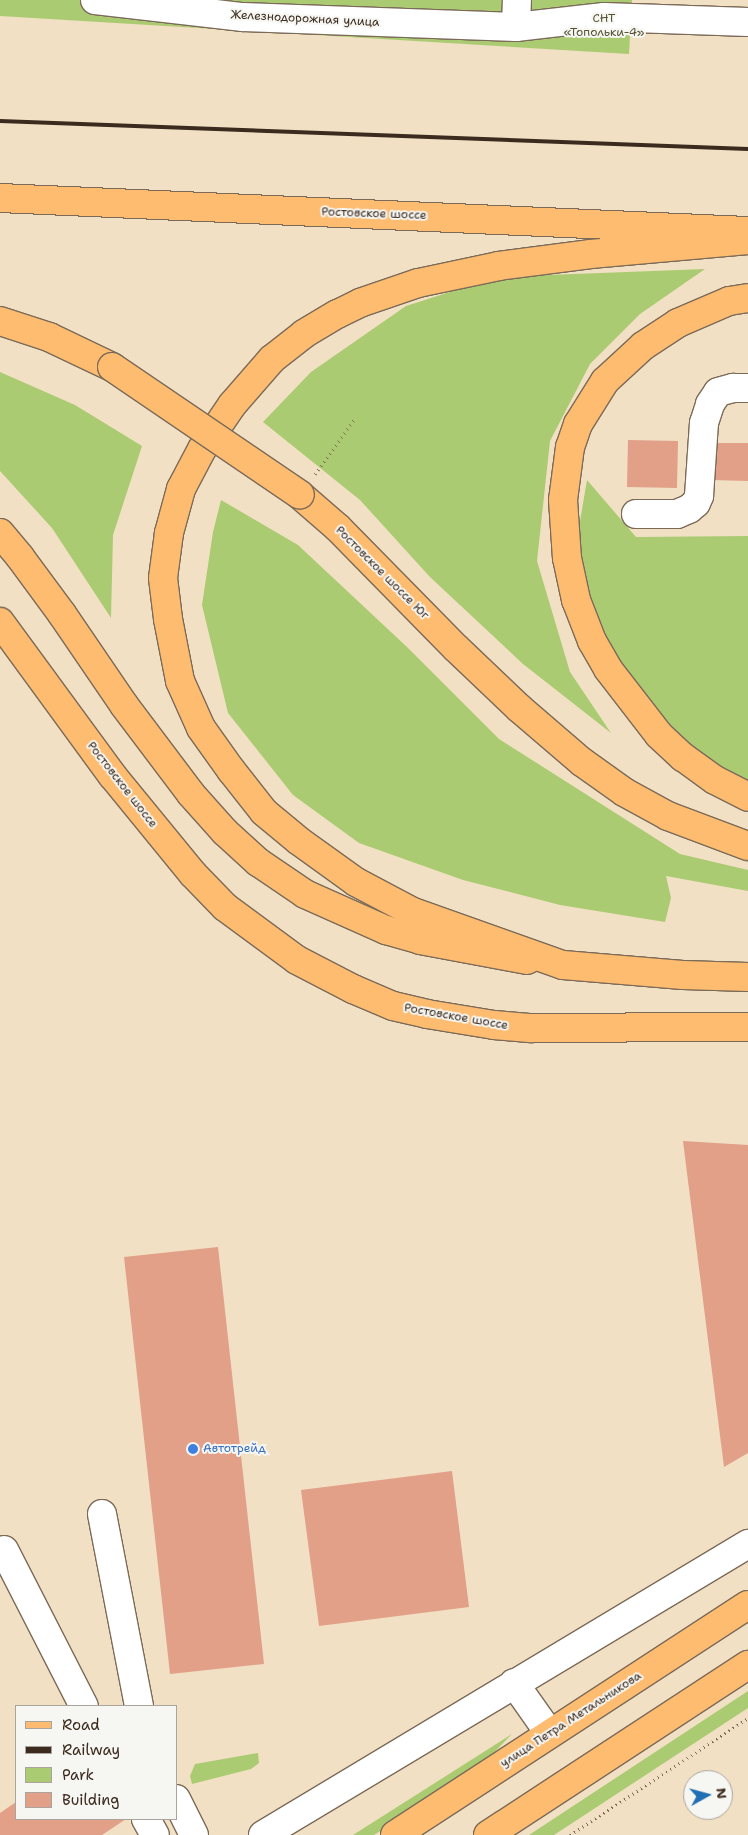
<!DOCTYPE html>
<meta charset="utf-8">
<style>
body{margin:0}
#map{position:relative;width:748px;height:1835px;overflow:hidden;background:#f1e0c4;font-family:"Shantell Sans",sans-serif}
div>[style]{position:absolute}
.green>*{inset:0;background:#abcb72}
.building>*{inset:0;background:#e1a087}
.path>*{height:3px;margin-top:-1.5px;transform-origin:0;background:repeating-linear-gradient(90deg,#7b6a58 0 1px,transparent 0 5px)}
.roads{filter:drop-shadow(1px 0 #7b6a58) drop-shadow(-1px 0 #7b6a58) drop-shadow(0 1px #7b6a58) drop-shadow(0 -1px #7b6a58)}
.minor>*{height:28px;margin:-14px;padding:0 14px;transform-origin:14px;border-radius:14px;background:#fff}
.major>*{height:28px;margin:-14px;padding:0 14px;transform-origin:14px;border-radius:14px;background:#fdbc70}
.highway>*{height:28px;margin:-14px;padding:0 14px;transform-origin:14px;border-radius:14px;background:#fdbc70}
.rail>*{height:4px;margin:-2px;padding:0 2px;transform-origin:2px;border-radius:2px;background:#3b2a1e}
.bridges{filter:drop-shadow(1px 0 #7b6a58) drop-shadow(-1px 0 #7b6a58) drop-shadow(0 1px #7b6a58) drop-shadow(0 -1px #7b6a58)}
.major-bridge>*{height:28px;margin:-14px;padding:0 14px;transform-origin:14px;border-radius:14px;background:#fdbc70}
.dots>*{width:14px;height:14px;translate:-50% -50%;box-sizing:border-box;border:2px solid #f6f6f2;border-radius:50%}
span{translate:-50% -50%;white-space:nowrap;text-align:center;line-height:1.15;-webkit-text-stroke:4px #f6f6f2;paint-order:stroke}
.street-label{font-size:12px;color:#3b2a1e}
.park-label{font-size:12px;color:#575233}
.shop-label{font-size:12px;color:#366cbe}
.left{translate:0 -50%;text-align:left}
.legend{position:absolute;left:15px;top:1705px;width:162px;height:115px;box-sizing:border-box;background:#f6f6f2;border:1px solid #aba49d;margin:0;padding:6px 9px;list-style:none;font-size:15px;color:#3b2a1e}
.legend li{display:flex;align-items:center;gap:10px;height:25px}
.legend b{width:25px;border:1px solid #aba49d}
.north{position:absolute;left:683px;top:1770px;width:50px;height:50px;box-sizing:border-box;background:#f6f6f2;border:1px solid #aba49d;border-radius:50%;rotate:83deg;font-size:14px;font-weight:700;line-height:20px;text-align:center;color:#3b2a1e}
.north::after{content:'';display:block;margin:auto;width:18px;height:22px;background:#1f6fb2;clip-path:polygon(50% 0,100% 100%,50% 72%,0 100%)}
</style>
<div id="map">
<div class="green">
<div style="clip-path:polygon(0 0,632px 0,629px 54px,0 16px)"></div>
<div style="clip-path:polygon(705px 269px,640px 314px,590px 364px,550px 441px,537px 561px,570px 672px,611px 733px,523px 664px,430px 577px,360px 500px,263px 422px,311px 372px,406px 306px,497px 277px)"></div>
<div style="clip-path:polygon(0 372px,75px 405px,142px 446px,113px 535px,111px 618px,52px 528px,0 471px)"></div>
<div style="clip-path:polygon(587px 480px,636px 537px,748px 536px,748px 792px,698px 764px,611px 661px,587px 602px,579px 560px,580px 521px)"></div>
<div style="clip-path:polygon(221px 500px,298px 545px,407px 647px,499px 739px,680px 854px,748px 870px,748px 891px,666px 876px,671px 898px,665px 922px,560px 905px,463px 880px,359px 843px,293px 795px,228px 713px,202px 605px,213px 532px)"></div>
<div style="clip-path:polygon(748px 1691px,748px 1708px,554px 1835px,529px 1835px)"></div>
<div style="clip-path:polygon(512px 1734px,478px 1769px,374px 1835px,353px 1835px)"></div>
<div style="clip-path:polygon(258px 1753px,259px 1763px,251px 1769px,192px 1784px,190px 1776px,195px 1764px)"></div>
</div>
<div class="building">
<div style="clip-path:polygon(628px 440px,678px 441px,677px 488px,627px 487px)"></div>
<div style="clip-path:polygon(713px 443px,748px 443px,748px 481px,712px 480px)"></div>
<div style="clip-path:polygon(683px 1141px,748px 1145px,748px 1453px,724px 1467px)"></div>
<div style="clip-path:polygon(218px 1247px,264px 1664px,170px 1674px,124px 1257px)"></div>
<div style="clip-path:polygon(452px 1471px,469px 1607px,319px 1626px,301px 1490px)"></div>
<div style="clip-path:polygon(16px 1802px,16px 1819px,126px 1819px,102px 1835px,0 1835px,0 1813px)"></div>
</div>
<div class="path">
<div style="left:315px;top:474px;width:67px;rotate:-54.2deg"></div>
<div style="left:570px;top:1835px;width:213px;rotate:-33.3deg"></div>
</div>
<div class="roads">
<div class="minor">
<div style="left:95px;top:0;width:149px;rotate:6.6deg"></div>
<div style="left:243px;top:17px;width:273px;rotate:2.1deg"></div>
<div style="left:516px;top:27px;width:89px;rotate:-6.5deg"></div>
<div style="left:604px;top:17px;width:144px;rotate:2deg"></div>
<div style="left:516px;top:27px;width:27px;rotate:-88deg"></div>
<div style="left:636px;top:514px;width:41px"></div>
<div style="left:677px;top:514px;width:13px;rotate:-23deg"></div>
<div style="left:689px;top:509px;width:9px;rotate:-41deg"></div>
<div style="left:696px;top:503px;width:8px;rotate:-67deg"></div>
<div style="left:699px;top:496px;width:73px;rotate:-86.1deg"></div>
<div style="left:704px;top:423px;width:20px;rotate:-72deg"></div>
<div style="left:710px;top:404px;width:14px;rotate:-56deg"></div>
<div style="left:718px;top:392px;width:16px;rotate:-15deg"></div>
<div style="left:733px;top:388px;width:15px"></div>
<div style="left:102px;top:1514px;width:196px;rotate:79.1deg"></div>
<div style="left:4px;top:1550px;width:175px;rotate:62.9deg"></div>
<div style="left:514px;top:1683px;width:62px;rotate:54.8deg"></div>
<div style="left:176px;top:1799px;width:40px;rotate:63.4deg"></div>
<div style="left:146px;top:1819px;width:18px;rotate:61deg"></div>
<div style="left:263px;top:1835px;width:566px;rotate:-30.96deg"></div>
</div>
<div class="major">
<div style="left:0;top:198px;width:749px;rotate:2.53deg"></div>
<div style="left:0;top:321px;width:52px;rotate:18.1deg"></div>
<div style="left:49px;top:337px;width:70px;rotate:25.5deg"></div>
<div style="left:300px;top:495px;width:50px;rotate:41deg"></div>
<div style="left:338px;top:528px;width:168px;rotate:45.5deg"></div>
<div style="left:456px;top:648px;width:87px;rotate:43.6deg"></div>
<div style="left:519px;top:708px;width:83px;rotate:40.6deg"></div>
<div style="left:582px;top:762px;width:52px;rotate:35.5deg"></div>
<div style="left:624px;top:792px;width:50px;rotate:28.6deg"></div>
<div style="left:668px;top:816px;width:85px;rotate:20.6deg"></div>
<div style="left:0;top:533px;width:31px;rotate:50deg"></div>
<div style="left:20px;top:557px;width:71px;rotate:53.6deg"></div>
<div style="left:62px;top:614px;width:110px;rotate:55.7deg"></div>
<div style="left:124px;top:705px;width:111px;rotate:53deg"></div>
<div style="left:191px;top:794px;width:51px;rotate:48.2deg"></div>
<div style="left:225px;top:832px;width:45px;rotate:42.3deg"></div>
<div style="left:258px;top:862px;width:57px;rotate:34.2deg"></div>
<div style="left:305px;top:894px;width:89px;rotate:24deg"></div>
<div style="left:386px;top:930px;width:35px;rotate:16deg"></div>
<div style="left:420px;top:940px;width:109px;rotate:10.6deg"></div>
<div style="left:0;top:622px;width:190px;rotate:53.8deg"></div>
<div style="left:112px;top:775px;width:128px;rotate:50.7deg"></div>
<div style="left:193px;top:874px;width:46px;rotate:45.9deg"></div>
<div style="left:225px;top:907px;width:89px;rotate:36.4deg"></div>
<div style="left:297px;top:960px;width:63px;rotate:27.4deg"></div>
<div style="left:353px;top:989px;width:43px;rotate:23deg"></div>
<div style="left:393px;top:1006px;width:35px;rotate:13deg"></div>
<div style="left:427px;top:1014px;width:68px;rotate:9.3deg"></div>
<div style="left:494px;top:1025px;width:38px;rotate:5deg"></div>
<div style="left:532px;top:1028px;width:216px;rotate:-0.3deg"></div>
<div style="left:395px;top:1835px;width:421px;rotate:-33.1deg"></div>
<div style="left:488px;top:1835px;width:311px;rotate:-33.2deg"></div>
</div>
<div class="highway">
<div style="left:748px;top:240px;width:158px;rotate:174.9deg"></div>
<div style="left:591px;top:254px;width:93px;rotate:172.6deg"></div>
<div style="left:499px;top:266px;width:83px;rotate:168.1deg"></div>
<div style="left:418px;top:283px;width:61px;rotate:161deg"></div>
<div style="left:360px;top:303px;width:25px;rotate:154deg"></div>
<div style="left:337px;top:314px;width:39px;rotate:149deg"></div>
<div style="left:304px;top:334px;width:41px;rotate:142deg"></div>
<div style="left:272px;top:359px;width:61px;rotate:131deg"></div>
<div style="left:232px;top:405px;width:53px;rotate:124.3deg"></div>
<div style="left:202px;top:449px;width:45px;rotate:117.7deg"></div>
<div style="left:181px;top:489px;width:46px;rotate:105.3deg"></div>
<div style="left:169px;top:533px;width:45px;rotate:97.6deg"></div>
<div style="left:163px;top:578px;width:41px;rotate:83deg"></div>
<div style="left:168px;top:619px;width:63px;rotate:79deg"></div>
<div style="left:180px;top:681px;width:51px;rotate:65.9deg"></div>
<div style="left:201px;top:728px;width:52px;rotate:54.5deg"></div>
<div style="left:231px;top:770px;width:53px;rotate:51.8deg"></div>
<div style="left:264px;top:812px;width:45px;rotate:39.6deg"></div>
<div style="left:299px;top:841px;width:70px;rotate:35.7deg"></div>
<div style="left:356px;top:882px;width:64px;rotate:27.8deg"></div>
<div style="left:413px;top:912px;width:159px;rotate:19.5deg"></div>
<div style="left:563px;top:965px;width:120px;rotate:4.8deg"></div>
<div style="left:683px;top:975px;width:65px;rotate:1.8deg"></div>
<div style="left:748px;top:298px;width:19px;rotate:171deg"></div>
<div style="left:729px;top:301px;width:56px;rotate:156.7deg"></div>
<div style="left:678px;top:323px;width:42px;rotate:146.7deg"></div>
<div style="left:643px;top:346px;width:52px;rotate:137.4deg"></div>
<div style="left:605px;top:381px;width:51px;rotate:122.1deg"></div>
<div style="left:578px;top:424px;width:24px;rotate:109deg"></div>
<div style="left:570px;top:447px;width:53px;rotate:97.5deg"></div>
<div style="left:563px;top:500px;width:58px;rotate:86.1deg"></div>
<div style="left:567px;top:558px;width:43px;rotate:77.9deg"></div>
<div style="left:576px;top:600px;width:44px;rotate:68.7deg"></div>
<div style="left:592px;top:641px;width:32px;rotate:60deg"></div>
<div style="left:608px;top:669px;width:83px;rotate:52.3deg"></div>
<div style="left:659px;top:735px;width:33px;rotate:43deg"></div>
<div style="left:683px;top:757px;width:39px;rotate:36deg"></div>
<div style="left:715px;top:780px;width:37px;rotate:27deg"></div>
</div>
</div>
<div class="rail">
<div style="left:0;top:121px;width:749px;rotate:2.14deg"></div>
</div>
<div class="bridges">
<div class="major-bridge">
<div style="left:112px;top:367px;width:227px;rotate:34.2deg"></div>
</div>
</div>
<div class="dots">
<div style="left:193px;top:1449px;background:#3f7fe0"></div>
</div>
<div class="street-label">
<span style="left:305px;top:19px;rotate:3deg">Железнодорожная улица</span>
<span style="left:374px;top:214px;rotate:2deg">Ростовское шоссе</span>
<span style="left:382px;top:573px;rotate:45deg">Ростовское шоссе Юг</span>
<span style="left:122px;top:785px;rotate:52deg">Ростовское шоссе</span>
<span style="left:456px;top:1017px;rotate:10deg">Ростовское шоссе</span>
<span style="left:571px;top:1720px;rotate:-33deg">улица Петра Метальникова</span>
</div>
<div class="park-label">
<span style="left:604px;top:26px">СНТ<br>«Топольки-4»</span>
</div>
<div class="shop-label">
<span class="left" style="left:203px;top:1449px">Автотрейд</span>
</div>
<ul class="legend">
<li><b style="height:6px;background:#fdbc70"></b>Road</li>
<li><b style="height:6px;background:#3b2a1e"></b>Railway</li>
<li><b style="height:14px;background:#abcb72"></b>Park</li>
<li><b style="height:14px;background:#e1a087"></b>Building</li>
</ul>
<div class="north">N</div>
</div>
